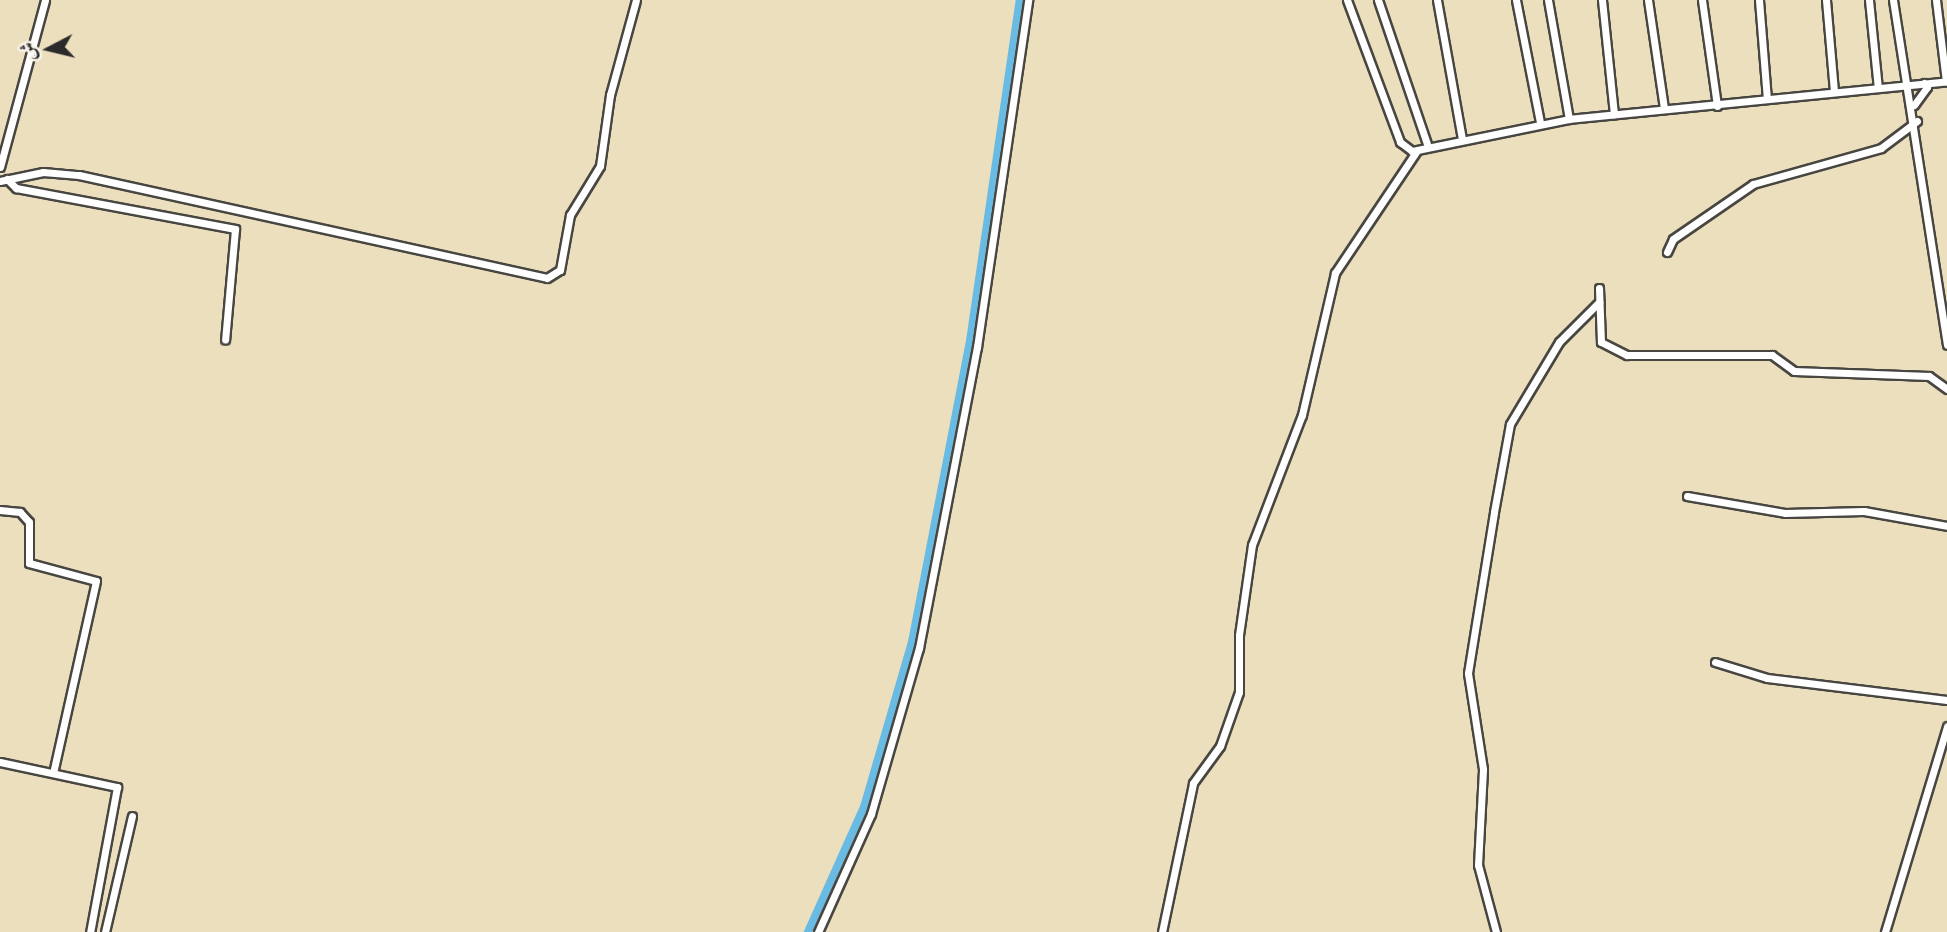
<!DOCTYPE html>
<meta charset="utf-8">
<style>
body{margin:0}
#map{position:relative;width:1947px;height:932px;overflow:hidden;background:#ecdfbe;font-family:Cardo,Amiri,serif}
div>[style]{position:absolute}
.canal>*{height:8px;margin:-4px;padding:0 4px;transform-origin:4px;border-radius:4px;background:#69bbe4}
.roads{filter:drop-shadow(2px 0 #484641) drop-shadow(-2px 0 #484641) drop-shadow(0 2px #484641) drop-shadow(0 -2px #484641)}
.minor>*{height:7px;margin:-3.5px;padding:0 3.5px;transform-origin:3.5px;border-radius:3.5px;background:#fff}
span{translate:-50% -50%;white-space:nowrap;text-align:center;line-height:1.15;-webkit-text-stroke:5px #f7f3e8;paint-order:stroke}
.north{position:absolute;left:14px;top:14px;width:70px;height:70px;-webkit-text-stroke:5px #f7f3e8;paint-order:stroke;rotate:263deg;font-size:19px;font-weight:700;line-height:28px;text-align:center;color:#2b2b2b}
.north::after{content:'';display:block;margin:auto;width:24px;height:32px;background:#2b2b2b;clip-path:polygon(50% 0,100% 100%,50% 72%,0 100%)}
</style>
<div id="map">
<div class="canal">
<div style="left:808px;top:932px;width:137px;rotate:-65.9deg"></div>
<div style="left:864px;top:807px;width:172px;rotate:-73.8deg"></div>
<div style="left:912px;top:642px;width:307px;rotate:-79.1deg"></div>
<div style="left:970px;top:341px;width:345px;rotate:-81.7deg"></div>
</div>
<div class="roads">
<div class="minor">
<div style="left:1347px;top:0;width:152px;rotate:69.5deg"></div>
<div style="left:1400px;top:142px;width:15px;rotate:37deg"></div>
<div style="left:1412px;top:151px;width:160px;rotate:-11.5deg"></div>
<div style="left:1569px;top:119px;width:380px;rotate:-5.7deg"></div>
<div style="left:1378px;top:0;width:152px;rotate:71.2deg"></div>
<div style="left:1437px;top:0;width:141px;rotate:79.8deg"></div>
<div style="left:1516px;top:0;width:124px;rotate:78.9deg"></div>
<div style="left:1548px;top:0;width:121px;rotate:80deg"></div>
<div style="left:1602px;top:0;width:115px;rotate:84deg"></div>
<div style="left:1648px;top:0;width:110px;rotate:81.6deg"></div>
<div style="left:1702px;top:0;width:107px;rotate:81.9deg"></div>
<div style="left:1759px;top:0;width:99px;rotate:85.4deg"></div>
<div style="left:1826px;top:0;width:92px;rotate:85deg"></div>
<div style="left:1869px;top:0;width:88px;rotate:84.2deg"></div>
<div style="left:1893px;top:0;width:349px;rotate:81.1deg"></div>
<div style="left:1936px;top:0;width:82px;rotate:83deg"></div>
<div style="left:1914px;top:105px;width:22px;rotate:-54deg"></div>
<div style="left:1927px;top:87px;width:5px;rotate:-127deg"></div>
<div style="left:0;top:167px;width:173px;rotate:-74.9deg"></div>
<div style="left:7px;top:179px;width:13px;rotate:45deg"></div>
<div style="left:16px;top:188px;width:223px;rotate:10.6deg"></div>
<div style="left:235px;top:229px;width:111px;rotate:95.1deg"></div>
<div style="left:0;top:181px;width:44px;rotate:-11.8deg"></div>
<div style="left:43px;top:172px;width:36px;rotate:5deg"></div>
<div style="left:79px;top:175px;width:479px;rotate:12.4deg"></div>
<div style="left:547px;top:278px;width:15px;rotate:-32deg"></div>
<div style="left:560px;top:270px;width:56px;rotate:-79.7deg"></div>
<div style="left:570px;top:215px;width:57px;rotate:-58.5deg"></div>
<div style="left:600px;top:166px;width:72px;rotate:-82deg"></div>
<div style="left:610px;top:95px;width:98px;rotate:-74.7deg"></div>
<div style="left:1667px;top:252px;width:14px;rotate:-65deg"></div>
<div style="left:1673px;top:239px;width:97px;rotate:-34.5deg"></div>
<div style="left:1753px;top:184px;width:133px;rotate:-15.7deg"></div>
<div style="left:1881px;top:148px;width:45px;rotate:-36.9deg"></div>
<div style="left:1599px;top:288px;width:54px;rotate:87.9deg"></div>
<div style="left:1601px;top:342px;width:29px;rotate:27deg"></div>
<div style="left:1627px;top:355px;width:145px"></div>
<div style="left:1772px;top:355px;width:27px;rotate:36deg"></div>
<div style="left:1794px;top:371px;width:135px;rotate:2.1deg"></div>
<div style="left:1929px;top:376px;width:22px;rotate:36deg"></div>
<div style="left:1687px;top:496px;width:99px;rotate:9.8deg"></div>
<div style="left:1785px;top:513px;width:79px;rotate:-1.5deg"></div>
<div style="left:1864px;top:511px;width:84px;rotate:10.2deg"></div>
<div style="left:0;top:510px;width:20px;rotate:6deg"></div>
<div style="left:20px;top:512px;width:13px;rotate:48deg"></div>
<div style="left:29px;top:522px;width:41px;rotate:90deg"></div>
<div style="left:29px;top:563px;width:69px;rotate:15deg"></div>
<div style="left:96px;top:581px;width:193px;rotate:102.6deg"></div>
<div style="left:1715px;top:662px;width:54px;rotate:17.1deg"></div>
<div style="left:1767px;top:678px;width:181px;rotate:7deg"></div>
<div style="left:0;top:762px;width:120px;rotate:12.1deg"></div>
<div style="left:117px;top:787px;width:147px;rotate:100.5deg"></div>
<div style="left:105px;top:932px;width:119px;rotate:-76.9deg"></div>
<div style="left:818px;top:932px;width:129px;rotate:-65.8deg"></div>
<div style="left:871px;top:814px;width:173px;rotate:-73.9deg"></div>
<div style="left:919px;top:648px;width:307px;rotate:-79.1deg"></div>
<div style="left:977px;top:347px;width:351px;rotate:-81.6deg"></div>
<div style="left:1162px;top:932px;width:152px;rotate:-78.2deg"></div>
<div style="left:1193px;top:783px;width:46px;rotate:-53.9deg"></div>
<div style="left:1220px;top:746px;width:57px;rotate:-70.6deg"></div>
<div style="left:1239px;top:692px;width:57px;rotate:-90deg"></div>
<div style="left:1239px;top:635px;width:91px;rotate:-81.8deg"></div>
<div style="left:1252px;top:545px;width:139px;rotate:-69deg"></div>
<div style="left:1302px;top:415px;width:146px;rotate:-76.9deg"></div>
<div style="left:1335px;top:273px;width:146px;rotate:-56.2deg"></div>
<div style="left:1496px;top:932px;width:69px;rotate:-105deg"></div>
<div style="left:1478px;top:865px;width:96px;rotate:-87deg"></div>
<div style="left:1483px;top:769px;width:97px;rotate:-98.9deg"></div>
<div style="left:1468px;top:673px;width:163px;rotate:-80.8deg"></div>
<div style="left:1494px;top:512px;width:89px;rotate:-79.7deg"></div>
<div style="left:1510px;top:424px;width:96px;rotate:-59.1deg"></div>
<div style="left:1559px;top:342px;width:57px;rotate:-45deg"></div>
<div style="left:1885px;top:932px;width:215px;rotate:-73.2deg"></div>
</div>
</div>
<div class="north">ش</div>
</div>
